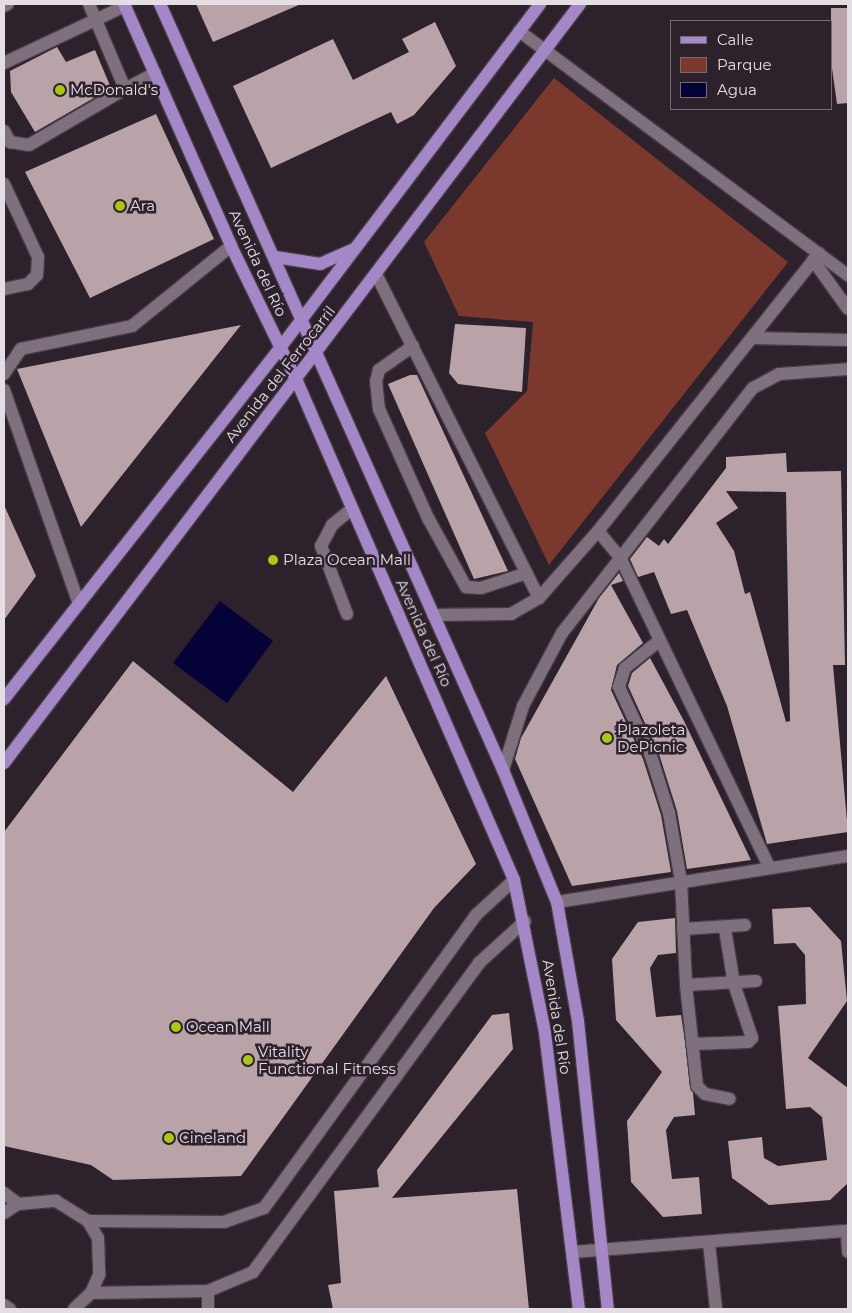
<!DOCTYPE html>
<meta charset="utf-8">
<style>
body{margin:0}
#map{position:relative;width:852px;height:1313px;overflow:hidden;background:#2d212c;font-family:Montserrat,sans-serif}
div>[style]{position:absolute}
.green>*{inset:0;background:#7b382d}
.water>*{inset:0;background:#050238}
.building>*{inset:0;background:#b9a3a8}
.roads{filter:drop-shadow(1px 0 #473d46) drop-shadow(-1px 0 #473d46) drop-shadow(0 1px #473d46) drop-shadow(0 -1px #473d46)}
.minor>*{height:12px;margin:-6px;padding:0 6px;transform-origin:6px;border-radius:6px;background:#7f707d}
.major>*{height:12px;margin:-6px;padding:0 6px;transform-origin:6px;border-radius:6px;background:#a487c7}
.dots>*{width:14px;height:14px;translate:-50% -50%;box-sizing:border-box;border:2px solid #2d212c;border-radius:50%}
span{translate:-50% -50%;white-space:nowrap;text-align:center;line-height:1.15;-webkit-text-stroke:5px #2d212c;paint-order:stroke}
.poi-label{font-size:15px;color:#e5dde4}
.left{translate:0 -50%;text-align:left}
.street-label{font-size:15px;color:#e5dde4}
.frame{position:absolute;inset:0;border:5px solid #e5dde4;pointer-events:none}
.legend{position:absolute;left:670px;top:20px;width:162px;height:90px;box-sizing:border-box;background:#2d212c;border:1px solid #776c76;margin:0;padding:6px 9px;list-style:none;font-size:15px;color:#e5dde4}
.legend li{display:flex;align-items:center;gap:10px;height:25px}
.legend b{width:25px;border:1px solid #776c76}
</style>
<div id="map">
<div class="green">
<div style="clip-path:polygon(554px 78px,788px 262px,549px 565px,485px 433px,527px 391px,533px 322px,459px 316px,424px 242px)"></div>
</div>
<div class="water">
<div style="clip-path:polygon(220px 601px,273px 641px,227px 703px,173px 663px)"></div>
</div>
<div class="building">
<div style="clip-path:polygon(196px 4px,301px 4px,213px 42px)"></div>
<div style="clip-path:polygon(831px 8px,848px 8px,848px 103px,837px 104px,831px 61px)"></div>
<div style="clip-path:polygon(435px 22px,456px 66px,414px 115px,397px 124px,391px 112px,271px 168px,233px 86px,333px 39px,353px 80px,409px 52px,402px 39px)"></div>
<div style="clip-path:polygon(57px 47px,66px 62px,95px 50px,111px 88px,35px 132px,11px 92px,10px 71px)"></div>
<div style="clip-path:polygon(156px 114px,214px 239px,90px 298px,25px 172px)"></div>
<div style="clip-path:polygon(455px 324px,526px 328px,522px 392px,458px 384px,449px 373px)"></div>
<div style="clip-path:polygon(241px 325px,81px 527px,17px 369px)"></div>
<div style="clip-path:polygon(410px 375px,417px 375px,508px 571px,474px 579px,388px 384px)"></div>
<div style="clip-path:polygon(evenodd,786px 453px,787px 472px,841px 471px,845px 665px,833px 665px,848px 832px,767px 844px,727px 706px,687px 610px,671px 614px,654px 572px,638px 577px,630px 559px,647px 537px,659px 546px,664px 539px,668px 544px,726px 468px,726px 457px,786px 453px,726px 491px,786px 492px,790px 721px,786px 722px,750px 592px,745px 594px,734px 551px,716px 523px,738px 508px,726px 491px)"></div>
<div style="clip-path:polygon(4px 505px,36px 576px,4px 620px)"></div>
<div style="clip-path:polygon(619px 573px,623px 581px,611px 585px,643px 643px,617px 665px,611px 690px,643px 759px,661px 815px,671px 872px,572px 886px,515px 759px,521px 738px,599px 598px)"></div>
<div style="clip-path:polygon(650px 658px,684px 721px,751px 860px,687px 869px,677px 811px,659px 754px,628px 686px,632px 673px)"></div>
<div style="clip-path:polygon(133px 661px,293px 792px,386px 676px,476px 864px,434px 908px,241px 1176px,113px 1180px,91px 1165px,4px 1146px,4px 832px)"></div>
<div style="clip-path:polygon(810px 907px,841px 941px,847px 1001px,808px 1058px,848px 1088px,848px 1183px,830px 1200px,769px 1205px,732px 1178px,728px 1141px,762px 1137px,764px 1158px,778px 1166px,827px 1160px,822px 1117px,810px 1107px,786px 1109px,778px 1006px,806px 1004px,805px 955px,795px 943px,774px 944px,772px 909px)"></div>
<div style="clip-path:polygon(675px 918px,676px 953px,658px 955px,650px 968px,656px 1017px,681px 1015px,693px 1093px,695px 1115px,674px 1117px,666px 1130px,672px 1179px,699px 1177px,702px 1214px,663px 1217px,631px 1182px,627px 1121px,662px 1072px,616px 1020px,612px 959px,638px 922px)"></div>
<div style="clip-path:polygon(509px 1013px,513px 1049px,392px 1198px,517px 1189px,529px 1309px,333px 1309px,328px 1285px,341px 1283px,334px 1191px,379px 1187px,377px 1170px,492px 1015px)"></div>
</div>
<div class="roads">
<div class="minor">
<div style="left:89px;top:4px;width:92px;rotate:67deg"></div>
<div style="left:125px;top:89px;width:34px;rotate:-28deg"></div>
<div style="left:4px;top:6px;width:4px;rotate:-27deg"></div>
<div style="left:519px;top:31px;width:410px;rotate:36.6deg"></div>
<div style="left:4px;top:63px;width:134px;rotate:-25.2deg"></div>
<div style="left:4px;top:131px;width:13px;rotate:61deg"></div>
<div style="left:10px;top:142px;width:19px;rotate:9deg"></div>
<div style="left:29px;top:145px;width:111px;rotate:-30.3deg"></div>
<div style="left:4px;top:184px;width:81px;rotate:65deg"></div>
<div style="left:38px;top:257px;width:18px;rotate:93deg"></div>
<div style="left:37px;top:275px;width:13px;rotate:135deg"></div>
<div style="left:28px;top:284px;width:25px;rotate:168deg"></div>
<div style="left:813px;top:260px;width:60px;rotate:54.5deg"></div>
<div style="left:376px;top:274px;width:363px;rotate:63.3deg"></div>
<div style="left:752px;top:338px;width:96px;rotate:1.2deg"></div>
<div style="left:413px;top:346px;width:42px;rotate:144.8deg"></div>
<div style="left:379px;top:370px;width:11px;rotate:105deg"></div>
<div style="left:376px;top:381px;width:28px;rotate:84deg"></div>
<div style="left:379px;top:409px;width:120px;rotate:65.8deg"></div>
<div style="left:428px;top:518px;width:79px;rotate:61.2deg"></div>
<div style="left:466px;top:587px;width:15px;rotate:4deg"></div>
<div style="left:481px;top:588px;width:48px;rotate:-18.1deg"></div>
<div style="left:4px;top:374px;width:30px;rotate:-56deg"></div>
<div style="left:21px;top:349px;width:113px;rotate:-11.7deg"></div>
<div style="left:132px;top:326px;width:127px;rotate:-38.9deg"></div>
<div style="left:4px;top:390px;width:227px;rotate:70.7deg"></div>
<div style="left:598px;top:531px;width:34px;rotate:50deg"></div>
<div style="left:620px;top:557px;width:344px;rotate:64.3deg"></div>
<div style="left:347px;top:614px;width:73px;rotate:-110.9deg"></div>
<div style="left:321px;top:546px;width:24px;rotate:-62deg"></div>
<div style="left:332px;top:525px;width:26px;rotate:-39deg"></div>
<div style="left:433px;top:615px;width:78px;rotate:-0.7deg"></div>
<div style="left:511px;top:614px;width:32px;rotate:-30deg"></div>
<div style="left:539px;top:598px;width:89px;rotate:-48.6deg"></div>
<div style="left:598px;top:531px;width:355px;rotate:-51.5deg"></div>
<div style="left:660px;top:640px;width:45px;rotate:141.3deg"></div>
<div style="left:625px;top:668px;width:20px;rotate:108deg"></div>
<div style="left:619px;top:687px;width:76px;rotate:65.1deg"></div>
<div style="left:651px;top:756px;width:60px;rotate:72.5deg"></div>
<div style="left:669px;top:813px;width:69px;rotate:80deg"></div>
<div style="left:681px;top:881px;width:104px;rotate:87.2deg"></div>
<div style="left:686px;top:985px;width:102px;rotate:83.8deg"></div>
<div style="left:697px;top:1086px;width:11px;rotate:45deg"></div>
<div style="left:705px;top:1094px;width:25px;rotate:11deg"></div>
<div style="left:503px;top:770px;width:67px;rotate:-72.6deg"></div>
<div style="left:523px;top:706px;width:83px;rotate:-61.9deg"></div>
<div style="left:562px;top:633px;width:311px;rotate:-52.1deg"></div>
<div style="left:753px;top:388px;width:30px;rotate:-28deg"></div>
<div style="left:779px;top:374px;width:69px;rotate:-4.1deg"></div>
<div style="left:557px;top:902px;width:295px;rotate:-9deg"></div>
<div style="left:683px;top:929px;width:62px;rotate:-3.7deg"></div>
<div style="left:686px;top:985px;width:70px;rotate:-3.3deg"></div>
<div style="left:692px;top:1044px;width:56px;rotate:-2deg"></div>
<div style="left:748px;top:1042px;width:6px;rotate:-45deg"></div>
<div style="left:752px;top:1038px;width:57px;rotate:-108.4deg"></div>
<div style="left:734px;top:984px;width:56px;rotate:-99.3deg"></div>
<div style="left:4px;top:1193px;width:18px;rotate:38deg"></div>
<div style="left:4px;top:1213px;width:17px;rotate:-33deg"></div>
<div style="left:18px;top:1204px;width:38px;rotate:-5deg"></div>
<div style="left:56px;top:1201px;width:38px;rotate:32deg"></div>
<div style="left:88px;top:1221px;width:20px;rotate:60deg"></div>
<div style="left:98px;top:1238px;width:37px;rotate:88deg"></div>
<div style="left:99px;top:1275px;width:20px;rotate:114deg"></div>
<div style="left:91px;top:1293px;width:23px;rotate:137deg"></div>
<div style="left:88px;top:1221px;width:136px;rotate:0.4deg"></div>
<div style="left:224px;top:1222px;width:42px;rotate:-19.3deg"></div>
<div style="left:264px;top:1208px;width:363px;rotate:-54.1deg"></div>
<div style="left:477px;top:914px;width:50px;rotate:-42.6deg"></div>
<div style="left:847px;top:1232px;width:20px;rotate:87deg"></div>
<div style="left:709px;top:1243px;width:66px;rotate:83.9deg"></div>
<div style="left:572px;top:1252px;width:277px;rotate:-4.4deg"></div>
<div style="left:208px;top:1291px;width:18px;rotate:90deg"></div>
<div style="left:91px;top:1293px;width:117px;rotate:-1deg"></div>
<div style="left:208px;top:1291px;width:49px;rotate:-22.9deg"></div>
<div style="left:253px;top:1272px;width:383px;rotate:-53.8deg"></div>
<div style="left:479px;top:963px;width:62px;rotate:-42.4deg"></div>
<div style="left:4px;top:1305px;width:7px;rotate:34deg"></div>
</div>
<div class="major">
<div style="left:124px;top:4px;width:265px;rotate:66.1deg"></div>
<div style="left:231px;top:246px;width:148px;rotate:64deg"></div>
<div style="left:296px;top:379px;width:546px;rotate:66.48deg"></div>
<div style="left:514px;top:880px;width:156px;rotate:78.5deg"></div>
<div style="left:545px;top:1033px;width:278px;rotate:83deg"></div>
<div style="left:160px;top:4px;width:839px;rotate:65.88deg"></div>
<div style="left:503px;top:770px;width:143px;rotate:67.8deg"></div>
<div style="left:557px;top:902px;width:121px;rotate:80deg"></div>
<div style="left:578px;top:1021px;width:290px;rotate:84.1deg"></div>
<div style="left:275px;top:257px;width:46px;rotate:8.8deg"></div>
<div style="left:320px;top:264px;width:36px;rotate:-24deg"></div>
<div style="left:4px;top:699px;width:447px;rotate:-51.8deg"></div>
<div style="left:280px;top:348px;width:431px;rotate:-52.9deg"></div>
<div style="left:4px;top:763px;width:953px;rotate:-52.81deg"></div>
</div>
</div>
<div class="dots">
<div style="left:60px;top:90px;background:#aac718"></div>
<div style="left:120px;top:206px;background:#aac718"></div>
<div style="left:273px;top:560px;background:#aac718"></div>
<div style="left:607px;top:738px;background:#aac718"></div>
<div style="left:176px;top:1027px;background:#aac718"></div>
<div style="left:248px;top:1060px;background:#aac718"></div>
<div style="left:169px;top:1138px;background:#aac718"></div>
</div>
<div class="poi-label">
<span class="left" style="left:70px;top:90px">McDonald's</span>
<span class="left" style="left:130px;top:206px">Ara</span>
<span class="left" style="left:283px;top:560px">Plaza Ocean Mall</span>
<span class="left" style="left:617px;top:738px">Plazoleta<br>DePicnic</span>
<span class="left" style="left:186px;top:1027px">Ocean Mall</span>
<span class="left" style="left:258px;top:1060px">Vitality<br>Functional Fitness</span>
<span class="left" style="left:179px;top:1138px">Cineland</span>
</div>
<div class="street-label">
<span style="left:258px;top:263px;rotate:65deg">Avenida del Río</span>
<span style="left:280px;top:374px;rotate:-52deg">Avenida del Ferrocarril</span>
<span style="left:424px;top:633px;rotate:66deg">Avenida del Río</span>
<span style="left:557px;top:1017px;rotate:81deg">Avenida del Río</span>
</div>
<div class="frame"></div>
<ul class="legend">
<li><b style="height:6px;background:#a487c7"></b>Calle</li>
<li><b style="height:14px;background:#7b382d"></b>Parque</li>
<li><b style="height:14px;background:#050238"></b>Agua</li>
</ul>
</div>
